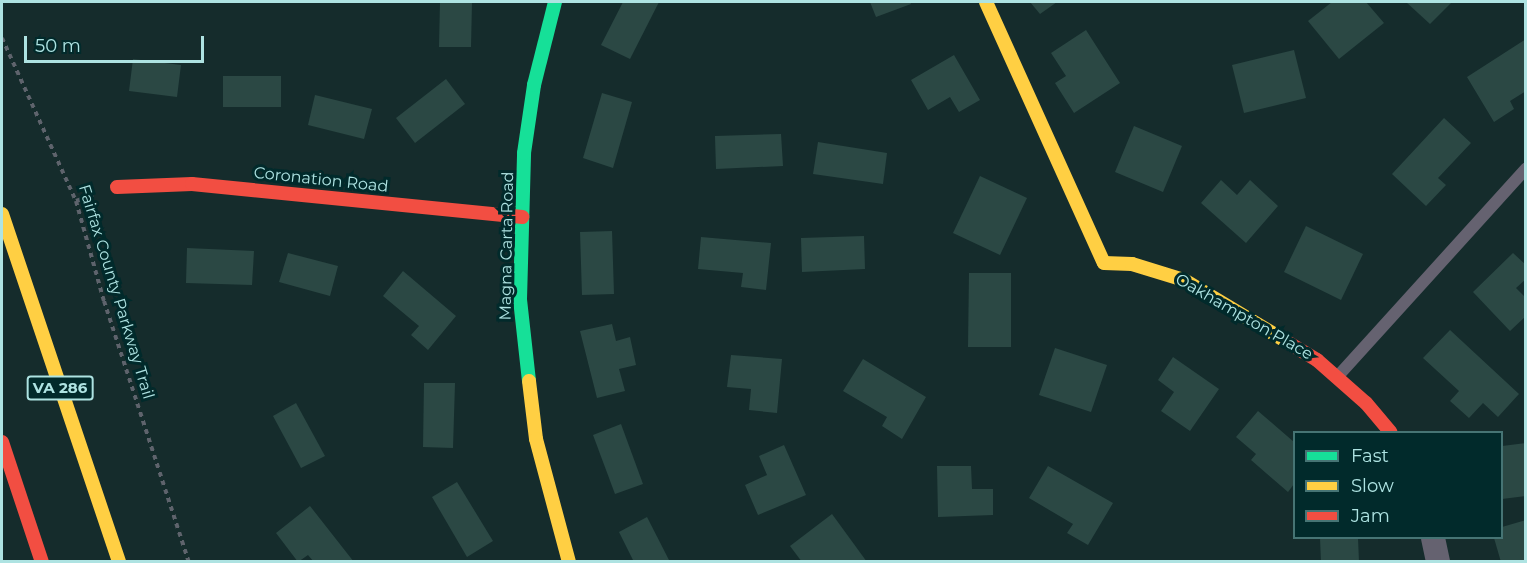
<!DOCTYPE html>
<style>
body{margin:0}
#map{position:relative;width:1527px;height:563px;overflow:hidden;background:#152c2c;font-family:Montserrat,sans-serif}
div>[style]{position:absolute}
.building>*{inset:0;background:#2b4844}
.path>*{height:4px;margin-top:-2px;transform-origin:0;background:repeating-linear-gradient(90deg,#5e636c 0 4.5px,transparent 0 9px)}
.lane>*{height:12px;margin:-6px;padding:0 6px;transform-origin:6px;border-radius:6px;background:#656270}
.street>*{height:24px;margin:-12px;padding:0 12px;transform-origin:12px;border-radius:12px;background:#656270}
.fast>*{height:14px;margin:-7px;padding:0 7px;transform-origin:7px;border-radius:7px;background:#16e098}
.slow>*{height:14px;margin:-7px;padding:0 7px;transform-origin:7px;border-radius:7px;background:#ffcf43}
.jam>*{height:14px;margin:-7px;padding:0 7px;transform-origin:7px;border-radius:7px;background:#f24e42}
span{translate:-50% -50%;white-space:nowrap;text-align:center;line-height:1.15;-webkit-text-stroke:6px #012a2b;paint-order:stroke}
.shield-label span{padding:2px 4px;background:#012a2b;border:2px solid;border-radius:4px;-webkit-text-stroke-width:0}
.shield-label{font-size:15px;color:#aee3e2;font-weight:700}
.street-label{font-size:16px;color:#aee3e2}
.frame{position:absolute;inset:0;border:3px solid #aee3e2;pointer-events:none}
.legend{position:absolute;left:1293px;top:431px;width:210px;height:108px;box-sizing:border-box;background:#012a2b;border:2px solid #467474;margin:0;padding:8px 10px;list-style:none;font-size:18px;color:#aee3e2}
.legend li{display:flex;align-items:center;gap:12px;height:30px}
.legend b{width:30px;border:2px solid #467474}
.scale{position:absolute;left:24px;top:36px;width:180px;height:27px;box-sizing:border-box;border:3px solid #aee3e2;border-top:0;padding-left:8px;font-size:18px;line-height:21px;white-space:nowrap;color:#aee3e2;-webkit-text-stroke:4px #012a2b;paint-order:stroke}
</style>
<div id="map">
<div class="building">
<div style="clip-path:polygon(440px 2px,472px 2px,471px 47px,439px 47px)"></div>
<div style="clip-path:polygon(623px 2px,659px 2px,630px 59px,601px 45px)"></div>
<div style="clip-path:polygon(870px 2px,910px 2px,911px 4px,876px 17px)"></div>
<div style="clip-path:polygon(1030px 2px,1057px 2px,1040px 14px)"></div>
<div style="clip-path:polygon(1332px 2px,1366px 2px,1384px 23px,1339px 59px,1308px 21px)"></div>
<div style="clip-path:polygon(1406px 2px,1452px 2px,1430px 24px)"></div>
<div style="clip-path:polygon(1086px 30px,1120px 83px,1074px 113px,1055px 83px,1066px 76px,1051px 53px)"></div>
<div style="clip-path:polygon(1526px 39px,1526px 91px,1510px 101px,1514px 109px,1494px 122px,1467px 77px)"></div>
<div style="clip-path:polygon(1294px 50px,1306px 98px,1244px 113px,1232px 65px)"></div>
<div style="clip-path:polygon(954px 55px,980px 100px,959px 112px,950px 97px,928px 110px,911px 80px)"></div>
<div style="clip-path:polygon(133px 59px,181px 65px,177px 97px,129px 91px)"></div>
<div style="clip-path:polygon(223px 76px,281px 76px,281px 107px,223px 107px)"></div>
<div style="clip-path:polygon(446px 79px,465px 104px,415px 143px,396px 118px)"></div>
<div style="clip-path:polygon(602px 93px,632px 102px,613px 168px,583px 158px)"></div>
<div style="clip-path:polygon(315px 95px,372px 109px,364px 139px,308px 125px)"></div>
<div style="clip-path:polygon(1444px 118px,1471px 143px,1438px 178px,1446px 185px,1426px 206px,1392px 174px)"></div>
<div style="clip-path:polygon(1134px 126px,1182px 146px,1163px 192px,1115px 172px)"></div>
<div style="clip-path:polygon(781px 134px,783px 166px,716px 169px,715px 136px)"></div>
<div style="clip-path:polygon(818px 142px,887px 153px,883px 184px,813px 174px)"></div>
<div style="clip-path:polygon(980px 176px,1027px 198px,1000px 255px,953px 233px)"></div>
<div style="clip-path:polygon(1221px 180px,1237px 195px,1250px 180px,1278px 206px,1246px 243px,1201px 203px)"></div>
<div style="clip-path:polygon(1306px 226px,1363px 254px,1341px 300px,1284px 272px)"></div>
<div style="clip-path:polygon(612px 231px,614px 294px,582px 295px,580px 232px)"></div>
<div style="clip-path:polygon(864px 236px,865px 269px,802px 272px,801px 238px)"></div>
<div style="clip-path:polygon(701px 237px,771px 243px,766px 290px,741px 287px,743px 273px,698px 269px)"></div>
<div style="clip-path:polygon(187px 248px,254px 251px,252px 285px,186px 283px)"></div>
<div style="clip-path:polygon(288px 253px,338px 266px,330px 296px,279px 282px)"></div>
<div style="clip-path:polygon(1513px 253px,1526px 265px,1526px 279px,1516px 288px,1526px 298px,1526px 316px,1510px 331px,1473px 292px)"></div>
<div style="clip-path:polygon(403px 271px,456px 316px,428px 350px,411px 335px,419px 326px,383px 296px)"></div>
<div style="clip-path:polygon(969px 273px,1011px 273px,1011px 347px,968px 347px)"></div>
<div style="clip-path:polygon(612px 324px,616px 341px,630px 337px,636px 365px,619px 369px,625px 391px,597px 398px,580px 331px)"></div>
<div style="clip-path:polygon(1450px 330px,1519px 394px,1498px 417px,1483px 403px,1469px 418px,1450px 401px,1459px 391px,1423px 358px)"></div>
<div style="clip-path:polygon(1055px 348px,1107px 365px,1091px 412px,1039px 395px)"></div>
<div style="clip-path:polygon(731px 355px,782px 359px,777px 413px,749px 410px,751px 389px,727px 387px)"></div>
<div style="clip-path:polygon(1173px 357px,1219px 389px,1190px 431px,1161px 411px,1174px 392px,1158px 380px)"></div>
<div style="clip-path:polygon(863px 359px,926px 397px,902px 439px,882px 426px,887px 417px,843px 391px)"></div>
<div style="clip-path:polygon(424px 383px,455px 383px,453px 448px,423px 447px)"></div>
<div style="clip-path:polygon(296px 403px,325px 456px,301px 468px,273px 416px)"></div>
<div style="clip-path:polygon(1258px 411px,1294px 442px,1294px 484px,1288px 492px,1251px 460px,1256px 454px,1236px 437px)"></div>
<div style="clip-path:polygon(621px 424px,643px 484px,615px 494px,593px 435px)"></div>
<div style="clip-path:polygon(1526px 443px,1526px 496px,1502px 499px,1502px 446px)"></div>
<div style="clip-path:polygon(784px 445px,806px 495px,758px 515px,745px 485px,767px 475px,759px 456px)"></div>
<div style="clip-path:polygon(937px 466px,971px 466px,972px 489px,993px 489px,993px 515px,938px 517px)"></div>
<div style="clip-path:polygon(1048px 466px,1113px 503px,1088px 545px,1067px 533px,1073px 524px,1029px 498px)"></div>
<div style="clip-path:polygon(457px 482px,493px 541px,467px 557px,432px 497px)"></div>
<div style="clip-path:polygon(310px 506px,354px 562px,314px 562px,308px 555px,298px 562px,276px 533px)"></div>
<div style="clip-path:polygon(832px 514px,867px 562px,802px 562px,790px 546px)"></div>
<div style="clip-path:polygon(647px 517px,670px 562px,634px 562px,619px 532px)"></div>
<div style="clip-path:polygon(1526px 520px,1526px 562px,1501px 562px,1494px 538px,1502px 538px,1502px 527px)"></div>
<div style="clip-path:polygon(1320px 538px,1358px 538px,1359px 562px,1321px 562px)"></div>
</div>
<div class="path">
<div style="left:2px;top:38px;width:179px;rotate:65.6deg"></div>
<div style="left:76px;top:201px;width:104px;rotate:74.4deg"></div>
<div style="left:104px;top:301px;width:274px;rotate:72deg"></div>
<div style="left:76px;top:201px;width:18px;rotate:-19deg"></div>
</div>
<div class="lane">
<div style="left:1338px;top:376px;width:280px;rotate:-47.8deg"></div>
</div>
<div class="street">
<div style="left:1433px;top:538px;width:25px;rotate:78deg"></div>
</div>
<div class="fast">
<div style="left:529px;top:381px;width:82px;rotate:-96.3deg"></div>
<div style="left:520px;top:299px;width:146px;rotate:-88.4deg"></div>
<div style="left:524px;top:153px;width:69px;rotate:-81.6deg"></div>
<div style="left:534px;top:85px;width:86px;rotate:-75.8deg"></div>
</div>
<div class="slow">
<div style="left:986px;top:2px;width:286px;rotate:65.7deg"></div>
<div style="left:1104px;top:263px;width:28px;rotate:2deg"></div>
<div style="left:1132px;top:264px;width:54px;rotate:17.1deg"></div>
<div style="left:1184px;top:280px;width:120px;rotate:31deg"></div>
<div style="left:2px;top:214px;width:367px;rotate:71.4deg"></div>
<div style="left:529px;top:381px;width:58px;rotate:83.1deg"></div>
<div style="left:536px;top:439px;width:127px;rotate:75deg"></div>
</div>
<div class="jam">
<div style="left:117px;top:187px;width:75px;rotate:-2.3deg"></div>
<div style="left:192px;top:184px;width:332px;rotate:5.7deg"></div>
<div style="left:1287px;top:342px;width:35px;rotate:31deg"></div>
<div style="left:1317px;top:360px;width:65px;rotate:41.3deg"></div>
<div style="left:1366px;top:403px;width:38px;rotate:50deg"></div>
<div style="left:2px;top:442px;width:126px;rotate:71.6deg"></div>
</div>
<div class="shield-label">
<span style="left:60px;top:388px">VA 286</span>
</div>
<div class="street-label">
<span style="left:321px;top:180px;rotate:6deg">Coronation Road</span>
<span style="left:507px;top:246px;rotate:-89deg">Magna Carta Road</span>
<span style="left:116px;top:292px;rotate:73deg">Fairfax County Parkway Trail</span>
<span style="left:1244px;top:317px;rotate:30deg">Oakhampton Place</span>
</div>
<div class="frame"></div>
<ul class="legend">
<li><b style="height:8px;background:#16e098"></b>Fast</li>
<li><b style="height:8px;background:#ffcf43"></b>Slow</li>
<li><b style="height:8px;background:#f24e42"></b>Jam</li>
</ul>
<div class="scale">50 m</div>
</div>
